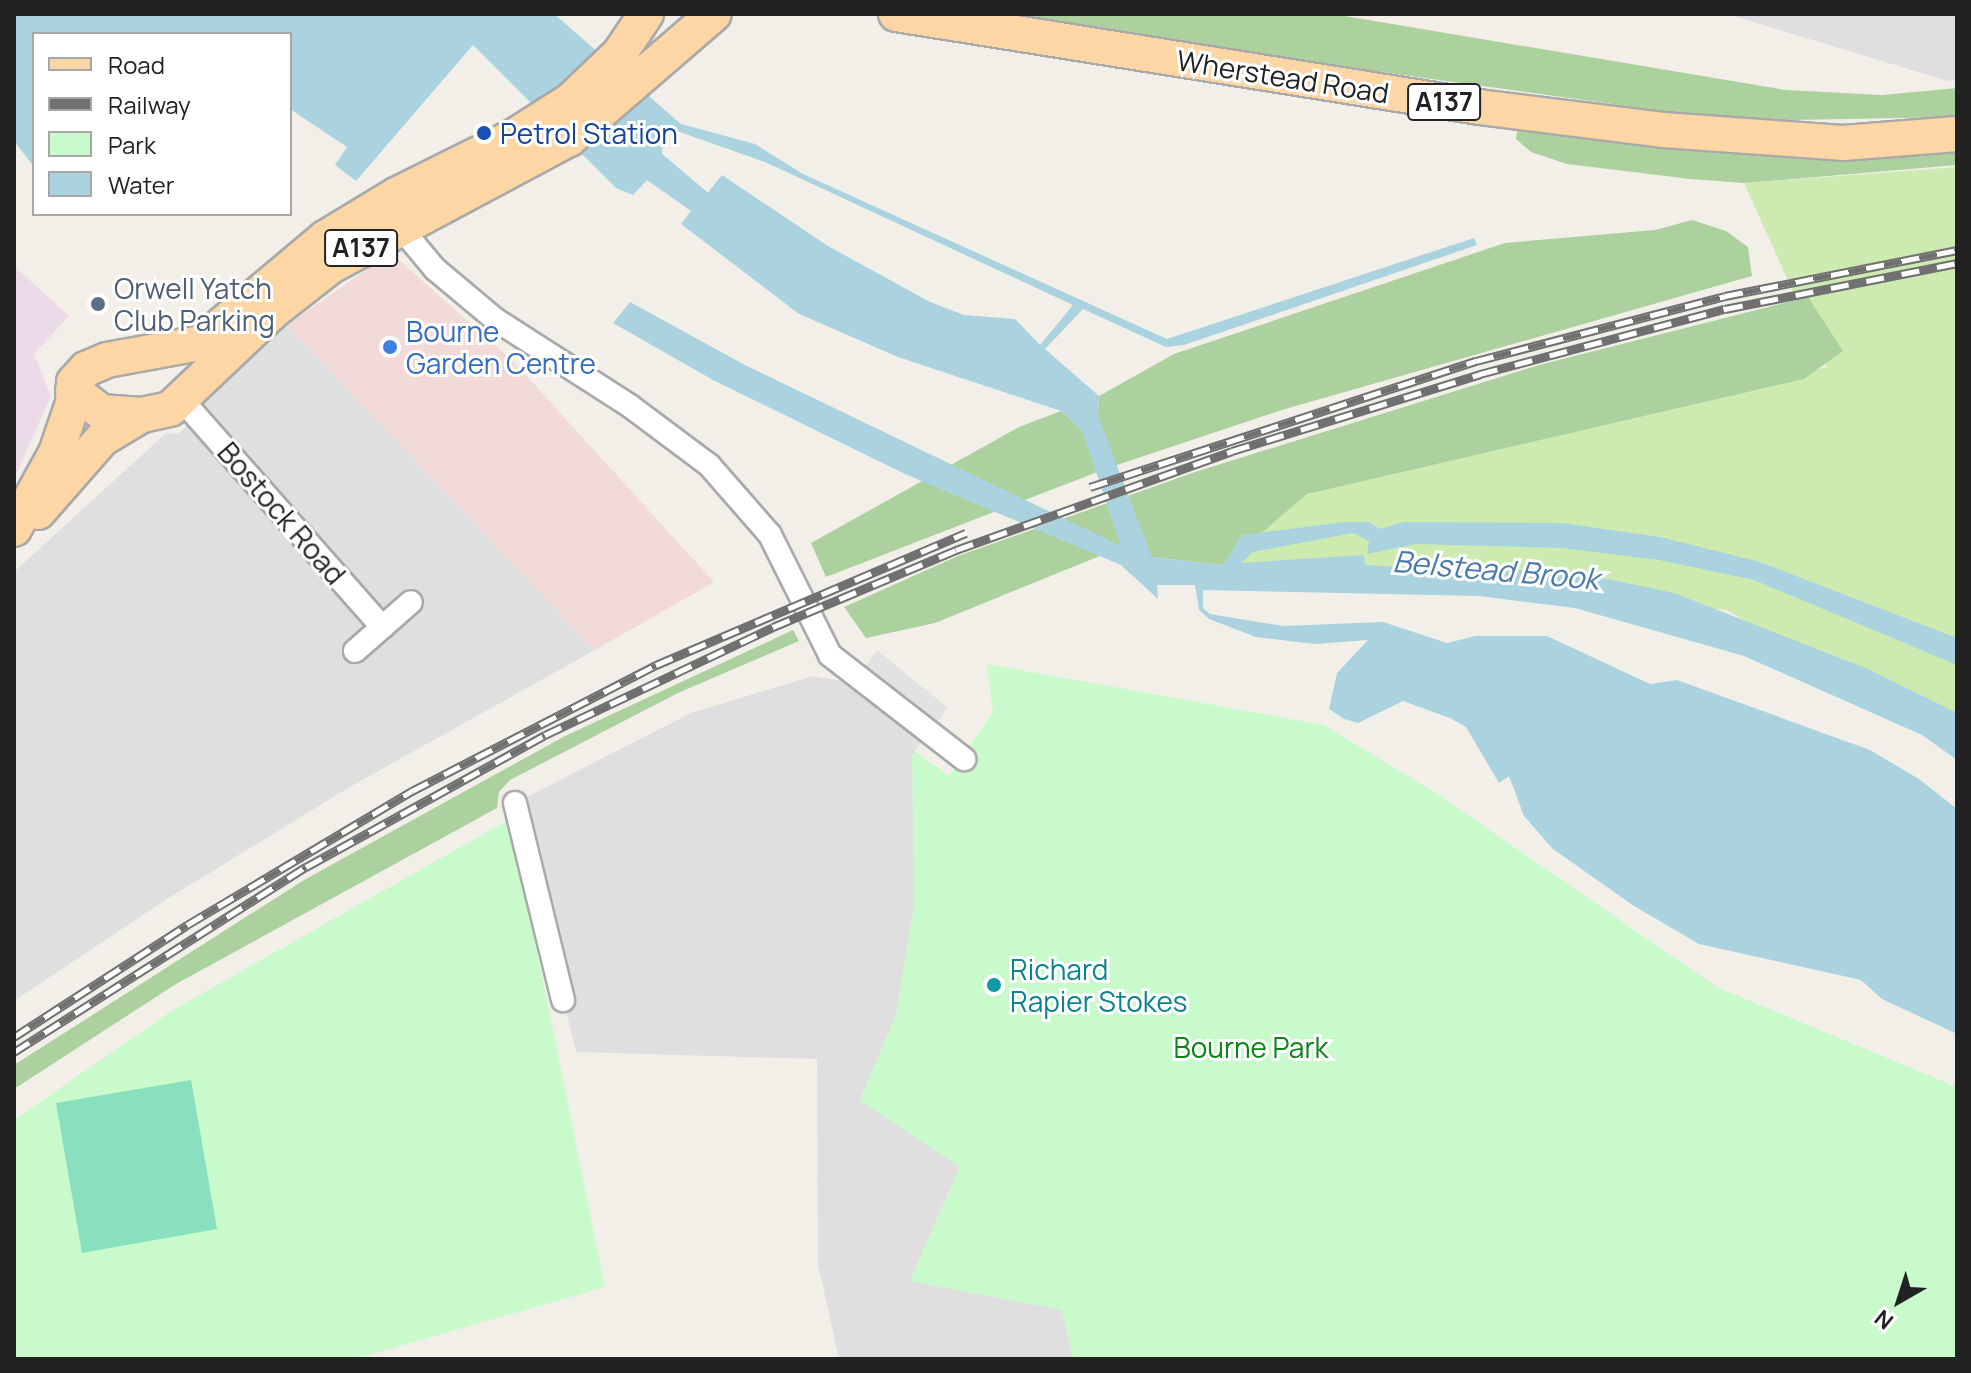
<!DOCTYPE html>
<style>
body{margin:0}
#map{position:relative;width:1971px;height:1373px;overflow:hidden;background:#f2efe9;font-family:Manrope,sans-serif}
div>[style]{position:absolute}
.residential>*{inset:0;background:#e0dfdf}
.commercial>*{inset:0;background:#f2dad9}
.industrial>*{inset:0;background:#ebdbe8}
.grass>*{inset:0;background:#cdebb0}
.forest>*{inset:0;background:#add19e}
.park>*{inset:0;background:#c8facc}
.pitch>*{inset:0;background:#88e0be}
.parking>*{inset:0;background:#e2e2e2}
.water>*{inset:0;background:#aad3df}
.stream>*{height:7px;margin:-3.5px;padding:0 3.5px;transform-origin:3.5px;border-radius:3.5px;background:#aad3df}
.roads{filter:drop-shadow(2px 0 #a9a9a9) drop-shadow(-2px 0 #a9a9a9) drop-shadow(0 2px #a9a9a9) drop-shadow(0 -2px #a9a9a9)}
.street>*{height:22px;margin:-11px;padding:0 11px;transform-origin:11px;border-radius:11px;background:#fff}
.primary>*{height:34px;margin:-17px;padding:0 17px;transform-origin:17px;border-radius:17px;background:#fcd6a4}
.rail>*{height:9px;margin-top:-4.5px;transform-origin:0;background:repeating-linear-gradient(90deg,#fff 0 18px,#707070 0 36px);box-sizing:border-box;border-block:2px solid #707070}
.dots>*{width:22px;height:22px;translate:-50% -50%;box-sizing:border-box;border:4px solid #fff;border-radius:50%}
span{translate:-50% -50%;white-space:nowrap;text-align:center;line-height:1.15;-webkit-text-stroke:6px #fff;paint-order:stroke}
.shield-label span{padding:2px 6px;background:#fff;border:2px solid;border-radius:6px;-webkit-text-stroke-width:0}
.shield-label{font-size:26px;color:#222;font-weight:700}
.street-label{font-size:28px;color:#222}
.transit-label{font-size:28px;color:#164399}
.left{translate:0 -50%;text-align:left}
.service-label{font-size:28px;color:#4e5e75}
.shop-label{font-size:28px;color:#366cbe}
.culture-label{font-size:28px;color:#0d838f}
.park-label{font-size:28px;color:#0c8416}
.water-label{font-size:30px;color:#4a7aab;font-style:italic}
.frame{position:absolute;inset:0;border:16px solid #222;pointer-events:none}
.legend{position:absolute;left:32px;top:32px;width:260px;height:184px;box-sizing:border-box;background:#fff;border:2px solid #a7a7a7;margin:0;padding:10px 14px;list-style:none;font-size:24px;color:#222}
.legend li{display:flex;align-items:center;gap:16px;height:40px}
.legend b{width:40px;border:2px solid #a7a7a7}
.north{position:absolute;left:1859px;top:1261px;width:80px;height:80px;-webkit-text-stroke:6px #fff;paint-order:stroke;rotate:219deg;font-size:22px;font-weight:700;line-height:32px;text-align:center;color:#222}
.north::after{content:'';display:block;margin:auto;width:28px;height:36px;background:#222;clip-path:polygon(50% 0,100% 100%,50% 72%,0 100%)}
</style>
<div id="map">
<div class="residential">
<div style="clip-path:polygon(1727px 14px,1957px 14px,1957px 80px,1948px 81px)"></div>
<div style="clip-path:polygon(287px 325px,595px 650px,348px 788px,167px 899px,14px 1001px,14px 572px,166px 433px,178px 434px,204px 410px,203px 399px)"></div>
<div style="clip-path:polygon(813px 676px,848px 682px,915px 735px,910px 743px,915px 751px,914px 906px,896px 1016px,860px 1100px,960px 1167px,910px 1281px,1063px 1310px,1073px 1359px,839px 1359px,818px 1264px,817px 1059px,576px 1052px,515px 803px,691px 713px)"></div>
</div>
<div class="commercial">
<div style="clip-path:polygon(391px 253px,513px 361px,714px 582px,595px 650px,287px 325px)"></div>
</div>
<div class="industrial">
<div style="clip-path:polygon(14px 266px,69px 316px,34px 354px,51px 396px,14px 479px)"></div>
</div>
<div class="grass">
<div style="clip-path:polygon(1957px 167px,1957px 751px,1727px 610px,1202px 564px,1307px 494px,1827px 367px,1744px 183px)"></div>
</div>
<div class="forest">
<div style="clip-path:polygon(1002px 14px,1333px 14px,1786px 90px,1882px 95px,1957px 88px,1957px 117px,1735px 121px,1214px 49px)"></div>
<div style="clip-path:polygon(1519px 118px,1957px 145px,1957px 165px,1744px 183px,1690px 179px,1567px 164px,1531px 152px,1516px 139px)"></div>
<div style="clip-path:polygon(1692px 220px,1726px 231px,1748px 247px,1752px 276px,1285px 409px,1105px 469px,826px 577px,811px 543px,1019px 427px,1061px 411px,1082px 430px,1098px 416px,1099px 396px,1174px 354px,1505px 243px,1655px 230px)"></div>
<div style="clip-path:polygon(1808px 297px,1843px 351px,1804px 379px,1307px 494px,1224px 565px,1151px 557px,1139px 532px,1122px 547px,935px 623px,866px 638px,844px 607px,958px 556px,1195px 472px,1539px 365px)"></div>
<div style="clip-path:polygon(793px 630px,799px 641px,678px 693px,510px 780px,499px 792px,497px 808px,176px 984px,14px 1089px,14px 1065px,304px 880px,565px 736px)"></div>
</div>
<div class="park">
<div style="clip-path:polygon(987px 664px,1324px 725px,1436px 793px,1717px 987px,1957px 1087px,1957px 1359px,1073px 1359px,1062px 1310px,910px 1281px,960px 1167px,860px 1100px,896px 1016px,914px 906px,912px 757px,915px 751px,949px 776px,993px 712px)"></div>
<div style="clip-path:polygon(510px 819px,605px 1287px,355px 1359px,14px 1359px,14px 1120px,173px 1010px)"></div>
</div>
<div class="pitch">
<div style="clip-path:polygon(191px 1080px,217px 1229px,82px 1253px,56px 1103px)"></div>
</div>
<div class="parking">
<div style="clip-path:polygon(877px 650px,948px 708px,915px 751px,910px 743px,915px 735px,851px 685px)"></div>
</div>
<div class="water">
<div style="clip-path:polygon(evenodd,14px 14px,554px 14px,681px 124px,755px 144px,803px 174px,1167px 339px,1474px 238px,1477px 245px,1184px 345px,1166px 347px,1083px 309px,1045px 349px,1099px 396px,1098px 416px,1152px 557px,1223px 565px,1242px 535px,1344px 522px,1369px 522px,1380px 529px,1404px 522px,1562px 523px,1660px 537px,1760px 562px,1957px 638px,1957px 665px,1754px 580px,1659px 560px,1562px 548px,1416px 544px,1367px 554px,1369px 541px,1353px 533px,1253px 552px,1241px 563px,1364px 555px,1365px 565px,1486px 572px,1556px 568px,1674px 593px,1868px 669px,1957px 713px,1957px 760px,1922px 735px,1744px 656px,1575px 608px,1479px 596px,1203px 590px,1203px 608px,1210px 614px,1283px 626px,1383px 622px,1447px 643px,1475px 636px,1547px 636px,1650px 684px,1677px 680px,1870px 750px,1919px 779px,1957px 809px,1957px 1034px,1882px 999px,1861px 980px,1699px 944px,1634px 906px,1553px 849px,1524px 816px,1509px 776px,1499px 783px,1466px 727px,1450px 718px,1403px 701px,1358px 723px,1344px 719px,1329px 709px,1337px 673px,1368px 640px,1315px 644px,1256px 637px,1209px 619px,1199px 610px,1195px 585px,1157px 585px,1158px 599px,1121px 565px,905px 474px,713px 380px,613px 323px,630px 302px,745px 365px,1121px 546px,1082px 430px,1061px 411px,898px 357px,799px 314px,681px 224px,691px 211px,647px 180px,633px 195px,616px 188px,473px 45px,356px 181px,335px 165px,347px 147px,290px 109px,290px 34px,34px 34px,34px 167px,14px 141px,14px 14px,680px 132px,765px 162px,1073px 305px,1040px 345px,1015px 319px,964px 315px,930px 302px,828px 246px,722px 175px,705px 196px,661px 162px,664px 133px,680px 132px)"></div>
</div>
<div class="stream">
<div style="left:658px;top:155px;width:70px;rotate:40.3deg"></div>
</div>
<div class="roads">
<div class="street">
<div style="left:400px;top:227px;width:55px;rotate:50.2deg"></div>
<div style="left:435px;top:269px;width:80px;rotate:39.9deg"></div>
<div style="left:496px;top:320px;width:159px;rotate:32.7deg"></div>
<div style="left:630px;top:406px;width:99px;rotate:36.8deg"></div>
<div style="left:709px;top:465px;width:93px;rotate:48.9deg"></div>
<div style="left:770px;top:535px;width:134px;rotate:63.4deg"></div>
<div style="left:830px;top:655px;width:170px;rotate:37.8deg"></div>
<div style="left:182px;top:400px;width:303px;rotate:48.6deg"></div>
<div style="left:355px;top:651px;width:74px;rotate:-41.2deg"></div>
<div style="left:515px;top:803px;width:203px;rotate:76.3deg"></div>
</div>
<div class="primary">
<div style="left:896px;top:14px;width:590px;rotate:9.06deg"></div>
<div style="left:1479px;top:107px;width:185px;rotate:7.1deg"></div>
<div style="left:1663px;top:130px;width:180px;rotate:4.1deg"></div>
<div style="left:1843px;top:143px;width:114px;rotate:-4.5deg"></div>
<div style="left:73px;top:390px;width:36px;rotate:38deg"></div>
<div style="left:101px;top:412px;width:41px;rotate:4.2deg"></div>
<div style="left:142px;top:415px;width:29px;rotate:-12deg"></div>
<div style="left:170px;top:409px;width:139px;rotate:-43.5deg"></div>
<div style="left:271px;top:313px;width:76px;rotate:-38.1deg"></div>
<div style="left:331px;top:266px;width:270px;rotate:-28.1deg"></div>
<div style="left:569px;top:139px;width:191px;rotate:-40.8deg"></div>
<div style="left:38px;top:512px;width:97px;rotate:-48.8deg"></div>
<div style="left:102px;top:439px;width:47px;rotate:-31deg"></div>
<div style="left:14px;top:529px;width:87px;rotate:-61.1deg"></div>
<div style="left:56px;top:453px;width:53px;rotate:-71.2deg"></div>
<div style="left:73px;top:403px;width:21px;rotate:-87deg"></div>
<div style="left:74px;top:382px;width:18px;rotate:-47deg"></div>
<div style="left:86px;top:369px;width:23px;rotate:-23deg"></div>
<div style="left:107px;top:360px;width:95px;rotate:-10.4deg"></div>
<div style="left:200px;top:343px;width:163px;rotate:-40deg"></div>
<div style="left:325px;top:238px;width:83px;rotate:-31.2deg"></div>
<div style="left:396px;top:195px;width:128px;rotate:-26.4deg"></div>
<div style="left:511px;top:138px;width:71px;rotate:-32.3deg"></div>
<div style="left:571px;top:100px;width:68px;rotate:-43.8deg"></div>
<div style="left:620px;top:53px;width:47px;rotate:-56.3deg"></div>
</div>
</div>
<div class="rail">
<div style="left:1090px;top:487px;width:406px;rotate:-18.1deg"></div>
<div style="left:1476px;top:361px;width:257px;rotate:-14.6deg"></div>
<div style="left:1725px;top:296px;width:237px;rotate:-11.2deg"></div>
<div style="left:14px;top:1037px;width:206px;rotate:-32.9deg"></div>
<div style="left:187px;top:925px;width:262px;rotate:-30.8deg"></div>
<div style="left:412px;top:791px;width:275px;rotate:-27.3deg"></div>
<div style="left:656px;top:665px;width:337px;rotate:-23.1deg"></div>
<div style="left:14px;top:1052px;width:346px;rotate:-32.4deg"></div>
<div style="left:306px;top:867px;width:273px;rotate:-28.9deg"></div>
<div style="left:545px;top:735px;width:252px;rotate:-25.3deg"></div>
<div style="left:773px;top:627px;width:199px;rotate:-22.8deg"></div>
<div style="left:956px;top:550px;width:293px;rotate:-19.7deg"></div>
<div style="left:1232px;top:451px;width:260px;rotate:-17.2deg"></div>
<div style="left:1480px;top:374px;width:253px;rotate:-14.9deg"></div>
<div style="left:1725px;top:309px;width:237px;rotate:-11.2deg"></div>
</div>
<div class="dots">
<div style="left:484px;top:133px;background:#1a4fb4"></div>
<div style="left:98px;top:304px;background:#5c6f8a"></div>
<div style="left:390px;top:347px;background:#3f7fe0"></div>
<div style="left:994px;top:985px;background:#0f9aa8"></div>
</div>
<div class="shield-label">
<span style="left:1444px;top:102px">A137</span>
<span style="left:361px;top:248px">A137</span>
</div>
<div class="street-label">
<span style="left:1283px;top:76px;rotate:9deg">Wherstead Road</span>
<span style="left:282px;top:513px;rotate:49deg">Bostock Road</span>
</div>
<div class="transit-label">
<span class="left" style="left:500px;top:133px">Petrol Station</span>
</div>
<div class="service-label">
<span class="left" style="left:114px;top:304px">Orwell Yatch<br>Club Parking</span>
</div>
<div class="shop-label">
<span class="left" style="left:406px;top:347px">Bourne<br>Garden Centre</span>
</div>
<div class="culture-label">
<span class="left" style="left:1010px;top:985px">Richard<br>Rapier Stokes</span>
</div>
<div class="park-label">
<span style="left:1251px;top:1047px">Bourne Park</span>
</div>
<div class="water-label">
<span style="left:1496px;top:570px;rotate:5deg">Belstead Brook</span>
</div>
<div class="frame"></div>
<ul class="legend">
<li><b style="height:10px;background:#fcd6a4"></b>Road</li>
<li><b style="height:10px;background:#707070"></b>Railway</li>
<li><b style="height:22px;background:#c8facc"></b>Park</li>
<li><b style="height:22px;background:#aad3df"></b>Water</li>
</ul>
<div class="north">N</div>
</div>
